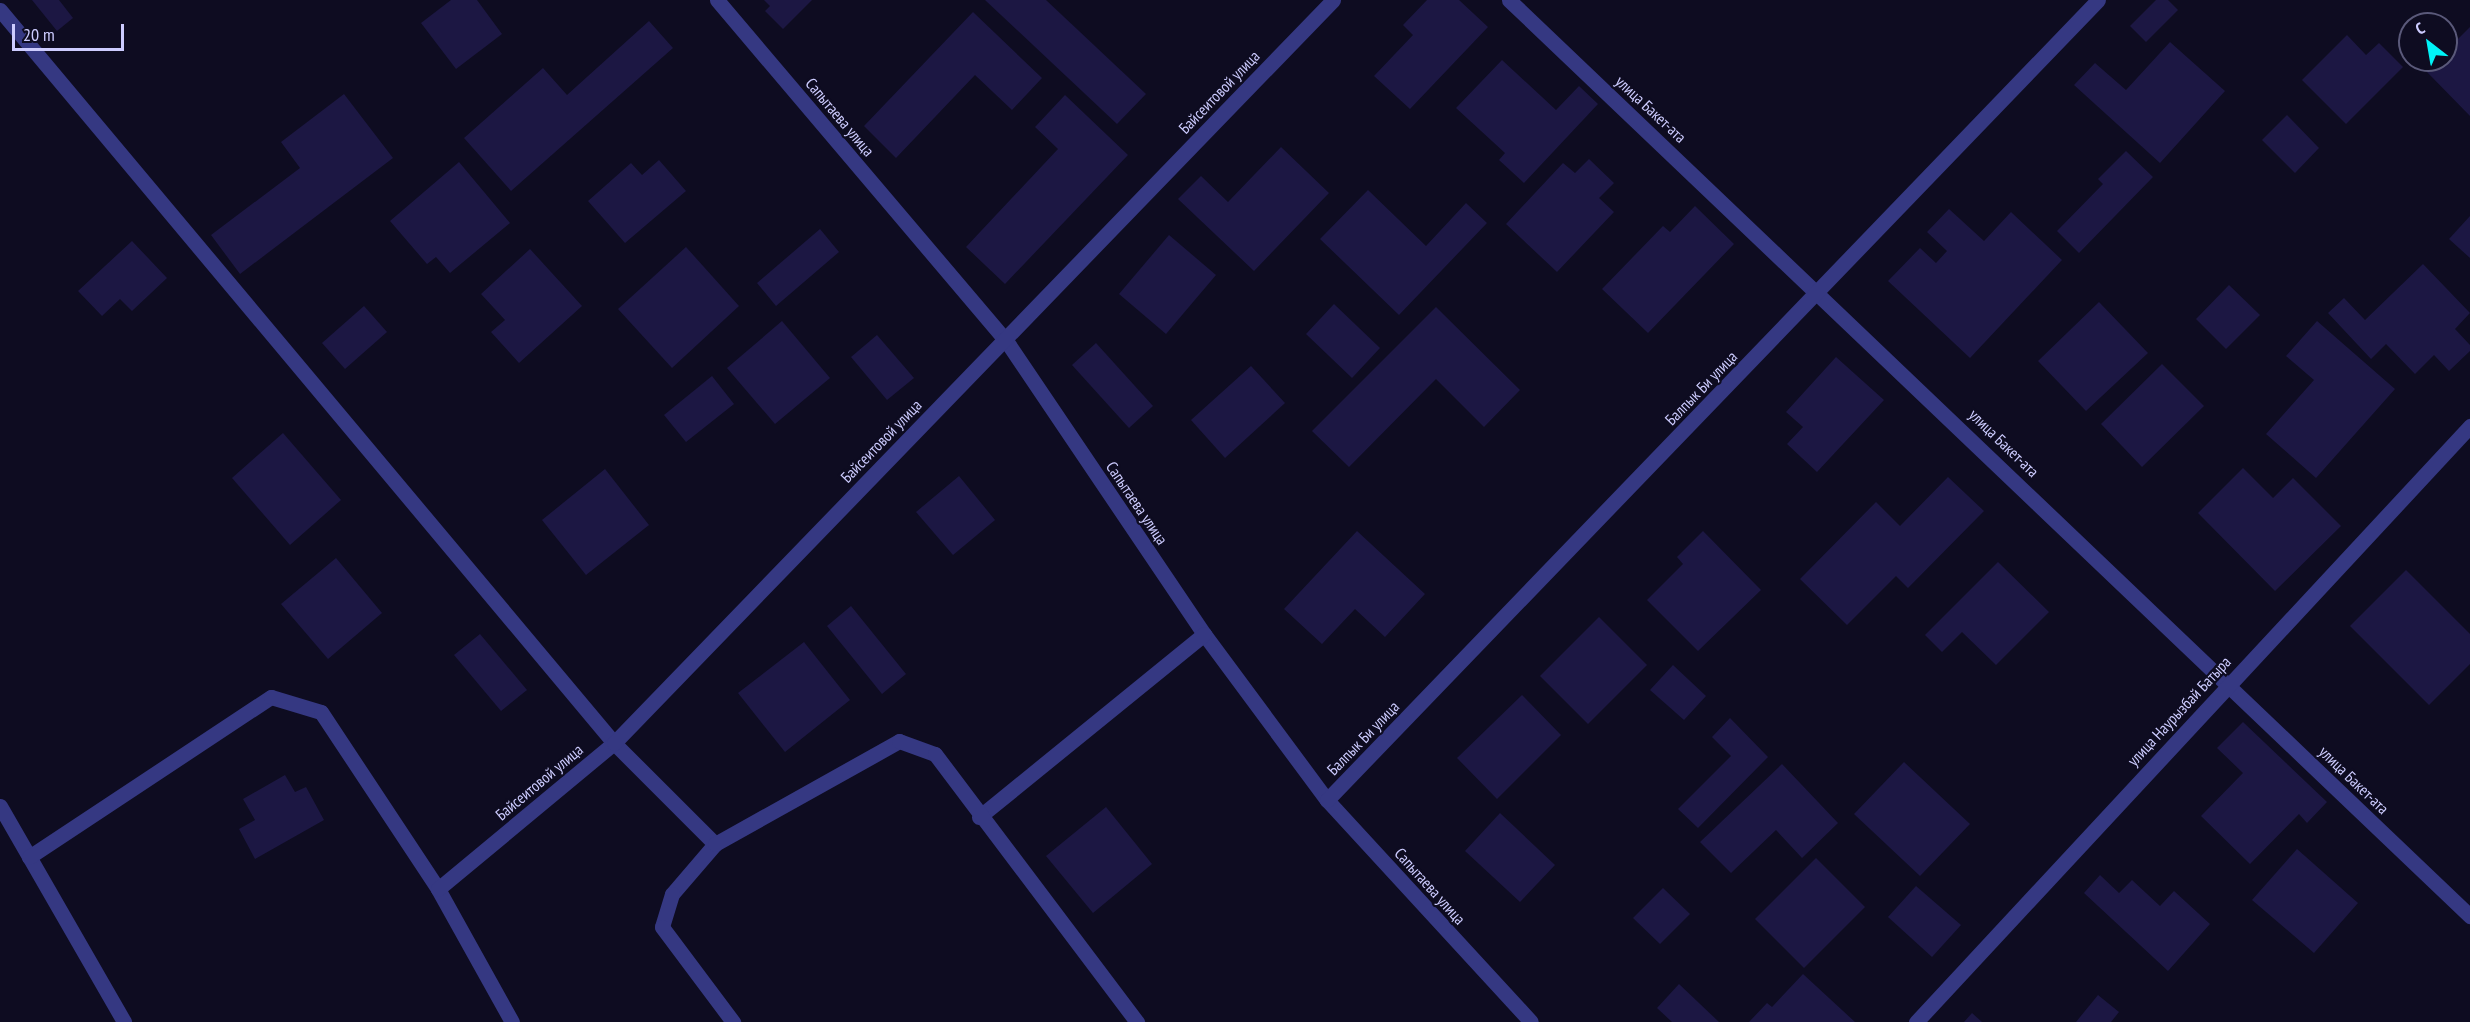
<!DOCTYPE html>
<meta charset="utf-8">
<style>
body{margin:0}
#map{position:relative;width:2470px;height:1022px;overflow:hidden;background:#0e0c21;font-family:"PT Sans Narrow",sans-serif}
div>[style]{position:absolute}
.building>*{inset:0;background:#1c1743}
.minor>*{height:15px;margin:-7.5px;padding:0 7.5px;transform-origin:7.5px;border-radius:7.5px;background:#353882}
span{translate:-50% -50%;white-space:nowrap;text-align:center;line-height:1.15;-webkit-text-stroke:4.5px #0e0c21;paint-order:stroke}
.street-label{font-size:16px;color:#cdccff}
.north{position:absolute;left:2398px;top:12px;width:60px;height:60px;box-sizing:border-box;background:#0e0c21;border:2px solid #5a597a;border-radius:50%;rotate:329deg;font-size:16px;font-weight:700;line-height:24px;text-align:center;color:#cdccff}
.north::after{content:'';display:block;margin:auto;width:21px;height:27px;background:#00f3f7;clip-path:polygon(50% 0,100% 100%,50% 72%,0 100%)}
.scale{position:absolute;left:12px;top:24px;width:112px;height:27px;box-sizing:border-box;border:3px solid #cdccff;border-top:0;padding-left:8px;font-size:18px;line-height:21px;white-space:nowrap;color:#cdccff;-webkit-text-stroke:4px #0e0c21;paint-order:stroke}
</style>
<div id="map">
<div class="building">
<div style="clip-path:polygon(32px 0,59px 0,73px 18px,57px 31px)"></div>
<div style="clip-path:polygon(451px 0,477px 0,502px 34px,456px 69px,421px 23px)"></div>
<div style="clip-path:polygon(764px 0,812px 0,783px 29px,765px 11px,770px 6px)"></div>
<div style="clip-path:polygon(985px 0,1046px 0,1146px 94px,1117px 124px)"></div>
<div style="clip-path:polygon(1427px 0,1459px 0,1488px 27px,1410px 109px,1374px 76px,1413px 35px,1403px 25px)"></div>
<div style="clip-path:polygon(2156px 0,2168px 0,2178px 10px,2146px 42px,2130px 26px)"></div>
<div style="clip-path:polygon(973px 12px,1042px 78px,1012px 110px,975px 75px,896px 158px,864px 126px)"></div>
<div style="clip-path:polygon(649px 21px,673px 48px,511px 191px,464px 138px,543px 68px,567px 95px)"></div>
<div style="clip-path:polygon(2470px 27px,2470px 116px,2426px 71px,2437px 60px,2446px 60px,2446px 51px)"></div>
<div style="clip-path:polygon(2347px 35px,2366px 55px,2379px 43px,2403px 67px,2346px 124px,2302px 80px)"></div>
<div style="clip-path:polygon(2170px 42px,2225px 91px,2160px 163px,2074px 85px,2095px 63px,2126px 90px)"></div>
<div style="clip-path:polygon(1502px 60px,1556px 110px,1579px 86px,1598px 104px,1524px 183px,1499px 160px,1505px 153px,1456px 108px)"></div>
<div style="clip-path:polygon(344px 94px,393px 158px,240px 274px,211px 235px,300px 168px,281px 142px)"></div>
<div style="clip-path:polygon(1065px 95px,1128px 155px,1005px 284px,966px 247px,1058px 149px,1035px 127px)"></div>
<div style="clip-path:polygon(2287px 115px,2319px 148px,2295px 173px,2262px 140px)"></div>
<div style="clip-path:polygon(1281px 147px,1329px 193px,1254px 271px,1178px 199px,1201px 176px,1228px 202px)"></div>
<div style="clip-path:polygon(2126px 151px,2153px 177px,2079px 253px,2057px 231px,2103px 184px,2098px 179px)"></div>
<div style="clip-path:polygon(1589px 159px,1614px 183px,1599px 198px,1614px 212px,1557px 272px,1506px 224px,1563px 163px,1575px 173px)"></div>
<div style="clip-path:polygon(659px 160px,686px 191px,625px 243px,588px 201px,631px 163px,642px 175px)"></div>
<div style="clip-path:polygon(459px 162px,510px 223px,450px 273px,436px 257px,427px 264px,390px 221px)"></div>
<div style="clip-path:polygon(1368px 190px,1426px 246px,1466px 203px,1487px 223px,1399px 315px,1320px 239px)"></div>
<div style="clip-path:polygon(1695px 206px,1734px 244px,1648px 333px,1602px 289px,1663px 226px,1670px 232px)"></div>
<div style="clip-path:polygon(1949px 209px,1984px 241px,2011px 212px,2062px 260px,1970px 358px,1888px 281px,1920px 248px,1936px 263px,1947px 251px,1927px 232px)"></div>
<div style="clip-path:polygon(2470px 216px,2470px 258px,2449px 239px)"></div>
<div style="clip-path:polygon(820px 229px,839px 252px,776px 306px,757px 283px)"></div>
<div style="clip-path:polygon(1169px 235px,1216px 275px,1166px 334px,1119px 294px)"></div>
<div style="clip-path:polygon(132px 241px,167px 278px,132px 311px,120px 299px,102px 316px,78px 291px)"></div>
<div style="clip-path:polygon(686px 247px,739px 306px,672px 368px,618px 309px)"></div>
<div style="clip-path:polygon(530px 249px,582px 306px,519px 363px,491px 332px,505px 320px,481px 294px)"></div>
<div style="clip-path:polygon(2423px 264px,2470px 313px,2455px 329px,2470px 345px,2470px 351px,2449px 371px,2434px 355px,2415px 374px,2386px 344px,2371px 359px,2328px 313px,2344px 298px,2365px 320px)"></div>
<div style="clip-path:polygon(2229px 285px,2260px 315px,2226px 349px,2196px 319px)"></div>
<div style="clip-path:polygon(2099px 302px,2148px 353px,2086px 411px,2038px 361px)"></div>
<div style="clip-path:polygon(1334px 304px,1380px 348px,1352px 378px,1306px 334px)"></div>
<div style="clip-path:polygon(364px 306px,387px 332px,345px 369px,322px 343px)"></div>
<div style="clip-path:polygon(1436px 307px,1520px 390px,1484px 427px,1436px 379px,1349px 467px,1312px 431px)"></div>
<div style="clip-path:polygon(782px 321px,830px 378px,775px 424px,727px 368px)"></div>
<div style="clip-path:polygon(2317px 321px,2395px 389px,2316px 478px,2266px 434px,2314px 380px,2286px 356px)"></div>
<div style="clip-path:polygon(877px 335px,914px 378px,887px 400px,851px 357px)"></div>
<div style="clip-path:polygon(1096px 343px,1153px 406px,1129px 428px,1072px 365px)"></div>
<div style="clip-path:polygon(1836px 357px,1884px 400px,1817px 472px,1787px 444px,1803px 427px,1786px 412px)"></div>
<div style="clip-path:polygon(2162px 364px,2204px 406px,2142px 467px,2101px 424px)"></div>
<div style="clip-path:polygon(1251px 366px,1285px 403px,1225px 458px,1191px 420px)"></div>
<div style="clip-path:polygon(712px 376px,734px 404px,686px 442px,664px 415px)"></div>
<div style="clip-path:polygon(283px 433px,341px 500px,290px 545px,232px 478px)"></div>
<div style="clip-path:polygon(2243px 468px,2273px 498px,2293px 478px,2341px 526px,2275px 591px,2198px 513px)"></div>
<div style="clip-path:polygon(605px 469px,649px 525px,586px 575px,542px 520px)"></div>
<div style="clip-path:polygon(959px 476px,995px 520px,953px 555px,916px 512px)"></div>
<div style="clip-path:polygon(1948px 477px,1984px 511px,1908px 588px,1896px 576px,1847px 625px,1800px 579px,1876px 502px,1900px 526px)"></div>
<div style="clip-path:polygon(1357px 531px,1425px 594px,1385px 637px,1355px 609px,1322px 644px,1284px 609px)"></div>
<div style="clip-path:polygon(1703px 531px,1761px 590px,1698px 651px,1647px 600px,1683px 564px,1677px 557px)"></div>
<div style="clip-path:polygon(336px 558px,382px 613px,328px 659px,281px 604px)"></div>
<div style="clip-path:polygon(1998px 562px,2049px 612px,1996px 665px,1962px 632px,1942px 652px,1925px 635px)"></div>
<div style="clip-path:polygon(2406px 570px,2470px 634px,2470px 664px,2429px 705px,2350px 626px)"></div>
<div style="clip-path:polygon(851px 606px,906px 674px,882px 694px,827px 626px)"></div>
<div style="clip-path:polygon(1599px 617px,1647px 665px,1588px 724px,1540px 676px)"></div>
<div style="clip-path:polygon(480px 634px,527px 690px,501px 711px,454px 655px)"></div>
<div style="clip-path:polygon(804px 642px,850px 700px,785px 752px,738px 693px)"></div>
<div style="clip-path:polygon(1673px 665px,1706px 696px,1684px 720px,1650px 690px)"></div>
<div style="clip-path:polygon(1522px 695px,1561px 735px,1497px 799px,1457px 758px)"></div>
<div style="clip-path:polygon(1730px 718px,1768px 757px,1698px 828px,1678px 809px,1731px 756px,1712px 737px)"></div>
<div style="clip-path:polygon(2243px 722px,2327px 802px,2307px 823px,2299px 814px,2250px 864px,2201px 816px,2243px 773px,2217px 748px)"></div>
<div style="clip-path:polygon(1904px 762px,1970px 824px,1920px 876px,1854px 814px)"></div>
<div style="clip-path:polygon(1782px 764px,1838px 823px,1802px 858px,1776px 830px,1731px 873px,1700px 842px)"></div>
<div style="clip-path:polygon(285px 775px,295px 792px,306px 787px,324px 820px,255px 859px,239px 829px,255px 820px,243px 799px)"></div>
<div style="clip-path:polygon(1106px 807px,1152px 864px,1093px 913px,1046px 856px)"></div>
<div style="clip-path:polygon(1500px 813px,1555px 865px,1520px 902px,1465px 851px)"></div>
<div style="clip-path:polygon(2297px 849px,2358px 903px,2314px 953px,2252px 900px)"></div>
<div style="clip-path:polygon(1816px 858px,1865px 907px,1804px 968px,1755px 919px)"></div>
<div style="clip-path:polygon(2100px 875px,2119px 893px,2132px 880px,2160px 906px,2174px 891px,2210px 924px,2168px 971px,2084px 893px)"></div>
<div style="clip-path:polygon(1916px 886px,1961px 925px,1932px 957px,1888px 917px)"></div>
<div style="clip-path:polygon(1663px 888px,1690px 914px,1660px 944px,1633px 918px)"></div>
<div style="clip-path:polygon(1803px 974px,1855px 1022px,1749px 1022px,1767px 1003px,1772px 1007px)"></div>
<div style="clip-path:polygon(1679px 984px,1719px 1022px,1672px 1022px,1657px 1008px)"></div>
<div style="clip-path:polygon(2098px 995px,2119px 1012px,2111px 1022px,2076px 1022px)"></div>
<div style="clip-path:polygon(1972px 1013px,1982px 1022px,1964px 1022px)"></div>
</div>
<div class="minor">
<div style="left:717px;top:0;width:445px;rotate:49.7deg"></div>
<div style="left:1005px;top:339px;width:356px;rotate:56deg"></div>
<div style="left:1204px;top:634px;width:207px;rotate:53.5deg"></div>
<div style="left:1327px;top:800px;width:301px;rotate:47.4deg"></div>
<div style="left:1509px;top:0;width:1328px;rotate:43.63deg"></div>
<div style="left:0;top:10px;width:956px;rotate:50.05deg"></div>
<div style="left:614px;top:743px;width:143px;rotate:45deg"></div>
<div style="left:715px;top:844px;width:66px;rotate:130.7deg"></div>
<div style="left:672px;top:894px;width:34px;rotate:107deg"></div>
<div style="left:662px;top:927px;width:119px;rotate:53.2deg"></div>
<div style="left:1327px;top:800px;width:1111px;rotate:-46.06deg"></div>
<div style="left:0;top:806px;width:249px;rotate:60.1deg"></div>
<div style="left:979px;top:817px;width:290px;rotate:-39.1deg"></div>
<div style="left:715px;top:844px;width:211px;rotate:-29.2deg"></div>
<div style="left:899px;top:741px;width:38px;rotate:20deg"></div>
<div style="left:935px;top:754px;width:336px;rotate:53deg"></div>
<div style="left:29px;top:857px;width:290px;rotate:-33.5deg"></div>
<div style="left:271px;top:697px;width:52px;rotate:16.7deg"></div>
<div style="left:321px;top:712px;width:212px;rotate:56.5deg"></div>
<div style="left:438px;top:889px;width:152px;rotate:60.9deg"></div>
<div style="left:438px;top:889px;width:229px;rotate:-39.7deg"></div>
<div style="left:614px;top:743px;width:1034px;rotate:-45.94deg"></div>
<div style="left:1916px;top:1022px;width:814px;rotate:-47.09deg"></div>
</div>
<div class="street-label">
<span style="left:1219px;top:92px;rotate:-46deg">Байсеитовой улица</span>
<span style="left:1651px;top:109px;rotate:43deg">улица Бакет-ата</span>
<span style="left:840px;top:117px;rotate:50deg">Сапытаева улица</span>
<span style="left:1701px;top:388px;rotate:-46deg">Балпык Би улица</span>
<span style="left:881px;top:441px;rotate:-46deg">Байсеитовой улица</span>
<span style="left:2004px;top:443px;rotate:44deg">улица Бакет-ата</span>
<span style="left:1137px;top:503px;rotate:56deg">Сапытаева улица</span>
<span style="left:2179px;top:711px;rotate:-47deg">улица Наурызбай Батыра</span>
<span style="left:1363px;top:738px;rotate:-46deg">Балпык Би улица</span>
<span style="left:2354px;top:780px;rotate:44deg">улица Бакет-ата</span>
<span style="left:539px;top:782px;rotate:-40deg">Байсеитовой улица</span>
<span style="left:1430px;top:886px;rotate:48deg">Сапытаева улица</span>
</div>
<div class="north">С</div>
<div class="scale">20 m</div>
</div>
